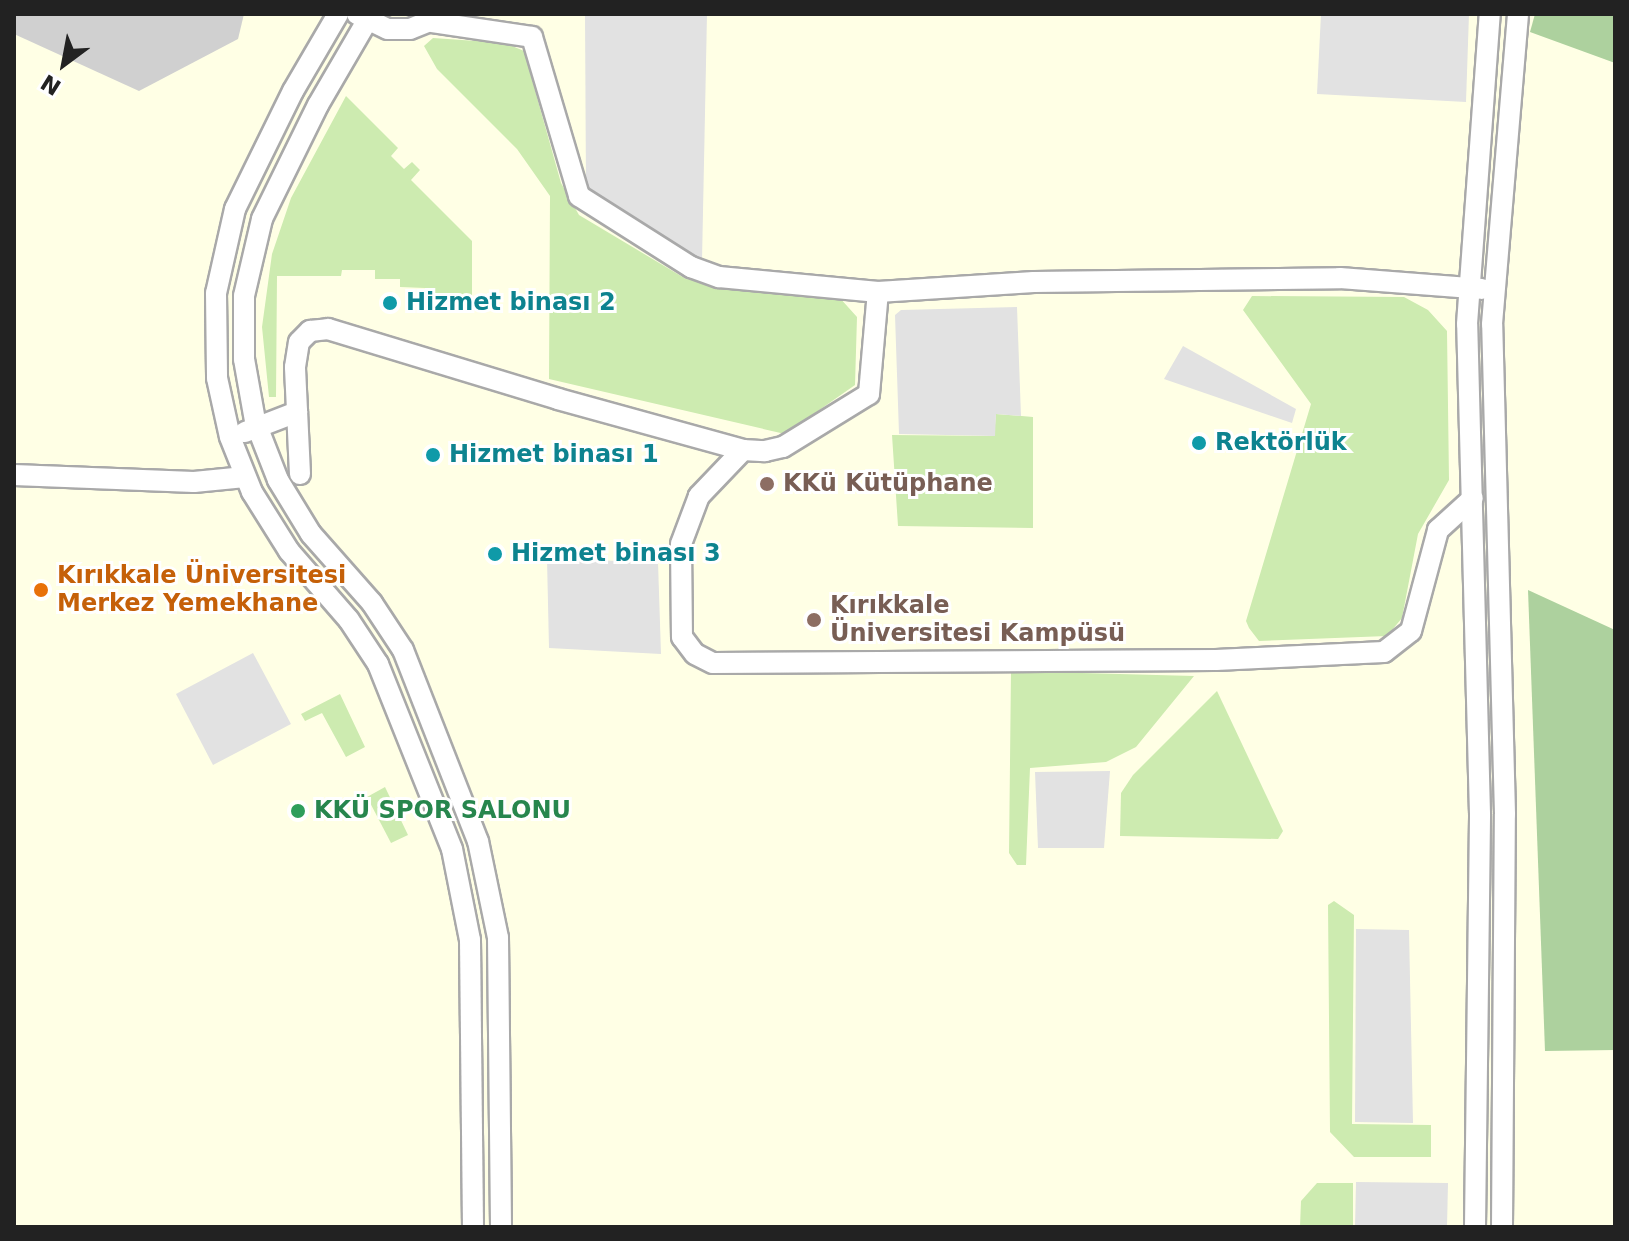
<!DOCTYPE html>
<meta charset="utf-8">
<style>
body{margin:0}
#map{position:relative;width:1629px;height:1241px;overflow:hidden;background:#f2efe9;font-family:"DejaVu Sans",sans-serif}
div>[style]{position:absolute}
.education>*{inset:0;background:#ffffe5}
.religious>*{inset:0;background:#d0d0d0}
.grass>*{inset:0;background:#cdebb0}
.forest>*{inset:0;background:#add19e}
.parking>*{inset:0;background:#e2e2e2}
.roads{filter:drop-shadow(2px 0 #a9a9a9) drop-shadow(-2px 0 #a9a9a9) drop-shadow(0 2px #a9a9a9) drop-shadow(0 -2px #a9a9a9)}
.minor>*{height:20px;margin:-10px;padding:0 10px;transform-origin:10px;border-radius:10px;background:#fff}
.dots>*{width:22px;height:22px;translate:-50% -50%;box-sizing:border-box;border:4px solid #fff;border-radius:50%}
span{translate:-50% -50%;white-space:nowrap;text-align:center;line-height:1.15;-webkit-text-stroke:6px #fff;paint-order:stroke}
.culture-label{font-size:24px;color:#0d838f;font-weight:700}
.left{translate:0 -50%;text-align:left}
.education-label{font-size:24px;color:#785e54;font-weight:700}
.food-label{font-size:24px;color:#c56008;font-weight:700}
.leisure-label{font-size:24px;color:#27864d;font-weight:700}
.frame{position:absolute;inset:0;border:16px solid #222;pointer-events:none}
.north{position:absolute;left:24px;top:24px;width:80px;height:80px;-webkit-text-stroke:6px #fff;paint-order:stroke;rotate:212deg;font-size:22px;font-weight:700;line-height:32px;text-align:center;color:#222}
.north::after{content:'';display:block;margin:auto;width:28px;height:36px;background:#222;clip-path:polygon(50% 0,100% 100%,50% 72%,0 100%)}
</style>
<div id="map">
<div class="education">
<div style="clip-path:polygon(14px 14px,1615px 14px,1615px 1227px,14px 1227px)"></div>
</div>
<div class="religious">
<div style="clip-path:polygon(14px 14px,244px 14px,238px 39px,139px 91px,14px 34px)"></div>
</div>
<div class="grass">
<div style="clip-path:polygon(433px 38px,505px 43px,524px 51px,561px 183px,579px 215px,686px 279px,839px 297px,857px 317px,855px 385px,785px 434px,549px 379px,550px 196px,517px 149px,437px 69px,424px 46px)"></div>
<div style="clip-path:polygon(346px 96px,398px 148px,391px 156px,404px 169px,412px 162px,420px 170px,411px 180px,472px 241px,472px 305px,451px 304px,450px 296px,426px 296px,425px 288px,400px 287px,400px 279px,375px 279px,375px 270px,342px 270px,341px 276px,277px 276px,276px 397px,269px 397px,262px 327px,272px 254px,291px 198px)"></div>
<div style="clip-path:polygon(1252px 296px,1404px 297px,1428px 310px,1447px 331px,1449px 480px,1418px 534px,1402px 618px,1387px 636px,1259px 641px,1249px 628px,1246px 621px,1311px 404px,1243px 310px)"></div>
<div style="clip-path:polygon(996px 414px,1033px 417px,1033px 528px,898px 526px,892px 435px,994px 436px)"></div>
<div style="clip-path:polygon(1011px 671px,1194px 676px,1136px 747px,1106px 762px,1030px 768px,1026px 865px,1017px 865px,1009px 853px)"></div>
<div style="clip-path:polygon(1217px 691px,1283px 831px,1278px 839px,1120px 836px,1121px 793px,1133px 775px)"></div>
<div style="clip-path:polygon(340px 694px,365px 747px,346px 757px,322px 713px,305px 721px,301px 714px)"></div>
<div style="clip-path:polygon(385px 787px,408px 835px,391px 843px,367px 797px)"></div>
<div style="clip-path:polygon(1334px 901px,1354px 915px,1352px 1124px,1431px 1125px,1431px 1157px,1354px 1157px,1330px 1132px,1328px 905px)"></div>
<div style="clip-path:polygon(1317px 1183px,1353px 1183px,1353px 1227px,1300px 1227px,1301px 1201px)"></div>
</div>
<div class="forest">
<div style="clip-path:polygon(1535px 14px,1615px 14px,1615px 63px,1530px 32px)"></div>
<div style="clip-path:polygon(1528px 590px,1615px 630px,1615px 1050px,1545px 1051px)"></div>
</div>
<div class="parking">
<div style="clip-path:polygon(585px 14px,707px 14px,702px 261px,586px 191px)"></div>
<div style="clip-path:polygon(1321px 14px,1469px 14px,1466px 102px,1317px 94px)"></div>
<div style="clip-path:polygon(1017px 307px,1021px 416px,996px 414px,995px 436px,899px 434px,895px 315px,901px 310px)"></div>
<div style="clip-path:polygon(1183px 346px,1296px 409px,1292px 423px,1164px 379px)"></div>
<div style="clip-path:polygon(547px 559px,658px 562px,661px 654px,549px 648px)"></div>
<div style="clip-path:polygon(253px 653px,291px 724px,213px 765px,176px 694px)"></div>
<div style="clip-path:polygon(1110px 771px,1104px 848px,1038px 848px,1035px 772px)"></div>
<div style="clip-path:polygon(1356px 929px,1409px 930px,1413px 1123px,1355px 1122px)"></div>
<div style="clip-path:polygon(1356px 1182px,1448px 1183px,1447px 1227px,1355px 1227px)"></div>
</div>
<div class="roads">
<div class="minor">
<div style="left:338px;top:14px;width:89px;rotate:120.3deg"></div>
<div style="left:293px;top:91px;width:131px;rotate:116.2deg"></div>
<div style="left:235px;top:209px;width:86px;rotate:102.7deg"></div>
<div style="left:216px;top:293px;width:85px;rotate:89.3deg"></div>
<div style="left:217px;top:378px;width:60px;rotate:77.6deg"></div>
<div style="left:230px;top:437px;width:59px;rotate:68.2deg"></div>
<div style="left:252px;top:492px;width:70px;rotate:57.9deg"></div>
<div style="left:289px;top:551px;width:91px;rotate:49deg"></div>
<div style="left:349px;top:620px;width:53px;rotate:56.6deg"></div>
<div style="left:378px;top:664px;width:199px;rotate:68.2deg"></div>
<div style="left:452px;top:849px;width:93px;rotate:78.8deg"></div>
<div style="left:470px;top:940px;width:287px;rotate:89.4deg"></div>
<div style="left:357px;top:14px;width:34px;rotate:26deg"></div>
<div style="left:388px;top:29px;width:22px"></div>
<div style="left:410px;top:29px;width:35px;rotate:-22deg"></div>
<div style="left:371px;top:14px;width:105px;rotate:120.2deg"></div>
<div style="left:318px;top:105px;width:127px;rotate:116.2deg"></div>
<div style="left:262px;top:219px;width:79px;rotate:103.2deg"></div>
<div style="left:244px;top:296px;width:63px;rotate:90deg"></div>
<div style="left:244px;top:359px;width:63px;rotate:79.9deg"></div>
<div style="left:255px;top:421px;width:63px;rotate:68.7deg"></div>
<div style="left:278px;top:480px;width:63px;rotate:58.6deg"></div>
<div style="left:311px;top:534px;width:92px;rotate:48.5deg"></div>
<div style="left:372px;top:603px;width:56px;rotate:56.6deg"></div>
<div style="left:403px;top:650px;width:205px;rotate:68.6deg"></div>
<div style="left:478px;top:841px;width:99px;rotate:78.3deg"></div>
<div style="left:498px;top:938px;width:289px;rotate:89.4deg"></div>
<div style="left:432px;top:22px;width:101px;rotate:8.5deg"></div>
<div style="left:532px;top:37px;width:166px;rotate:73.5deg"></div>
<div style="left:579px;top:196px;width:133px;rotate:32.4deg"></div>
<div style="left:691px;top:267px;width:30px;rotate:20deg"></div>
<div style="left:719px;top:277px;width:160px;rotate:5.4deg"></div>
<div style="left:878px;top:292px;width:156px;rotate:-3.7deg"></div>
<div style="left:1034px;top:282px;width:306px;rotate:-0.7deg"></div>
<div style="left:1340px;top:278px;width:142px;rotate:4.4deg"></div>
<div style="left:245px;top:432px;width:56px;rotate:-21deg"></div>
<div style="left:743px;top:450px;width:64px;rotate:133.7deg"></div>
<div style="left:699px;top:496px;width:51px;rotate:110.6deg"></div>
<div style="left:681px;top:544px;width:93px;rotate:89.4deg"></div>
<div style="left:682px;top:637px;width:21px;rotate:53deg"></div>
<div style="left:695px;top:654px;width:20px;rotate:27deg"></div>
<div style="left:713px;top:663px;width:503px;rotate:-0.34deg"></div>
<div style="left:1216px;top:660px;width:168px;rotate:-2.7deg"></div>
<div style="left:1384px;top:652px;width:34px;rotate:-38deg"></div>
<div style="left:1411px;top:631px;width:105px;rotate:-75deg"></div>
<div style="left:1438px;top:530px;width:47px;rotate:-42.4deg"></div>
<div style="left:300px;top:474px;width:107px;rotate:-92.7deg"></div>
<div style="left:295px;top:367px;width:25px;rotate:-81deg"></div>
<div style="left:299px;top:342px;width:16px;rotate:-45deg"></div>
<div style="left:310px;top:331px;width:18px;rotate:-6deg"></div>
<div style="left:328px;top:329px;width:240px;rotate:16.9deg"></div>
<div style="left:558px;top:399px;width:192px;rotate:15.4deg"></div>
<div style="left:743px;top:450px;width:22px;rotate:3deg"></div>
<div style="left:765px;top:451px;width:18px;rotate:-13deg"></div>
<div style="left:783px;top:447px;width:101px;rotate:-31.6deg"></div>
<div style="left:869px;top:394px;width:102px;rotate:-85deg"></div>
<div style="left:14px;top:475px;width:180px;rotate:2.2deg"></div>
<div style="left:194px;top:482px;width:51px;rotate:-5.6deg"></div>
<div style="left:1475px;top:1227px;width:413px;rotate:-89.3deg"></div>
<div style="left:1480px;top:814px;width:490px;rotate:-91.5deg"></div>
<div style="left:1467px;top:324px;width:311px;rotate:-85.8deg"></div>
<div style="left:1502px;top:1227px;width:413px;rotate:-89.6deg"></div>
<div style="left:1505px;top:814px;width:490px;rotate:-91.5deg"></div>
<div style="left:1492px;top:324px;width:311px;rotate:-85.2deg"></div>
</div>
</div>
<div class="dots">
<div style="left:390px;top:303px;background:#0f9aa8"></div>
<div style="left:1199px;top:443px;background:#0f9aa8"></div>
<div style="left:433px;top:455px;background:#0f9aa8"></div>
<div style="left:767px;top:484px;background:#8d6e63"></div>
<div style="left:495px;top:554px;background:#0f9aa8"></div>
<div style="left:41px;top:590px;background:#e8710a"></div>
<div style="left:814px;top:620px;background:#8d6e63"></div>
<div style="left:298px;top:811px;background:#2e9e5b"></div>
</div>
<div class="culture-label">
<span class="left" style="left:406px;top:303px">Hizmet binası 2</span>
<span class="left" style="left:1215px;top:443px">Rektörlük</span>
<span class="left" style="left:449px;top:455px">Hizmet binası 1</span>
<span class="left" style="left:511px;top:554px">Hizmet binası 3</span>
</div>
<div class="education-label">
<span class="left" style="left:783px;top:484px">KKü Kütüphane</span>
<span class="left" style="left:830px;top:620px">Kırıkkale<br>Üniversitesi Kampüsü</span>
</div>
<div class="food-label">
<span class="left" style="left:57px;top:590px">Kırıkkale Üniversitesi<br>Merkez Yemekhane</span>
</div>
<div class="leisure-label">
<span class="left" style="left:314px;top:811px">KKÜ SPOR SALONU</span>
</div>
<div class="frame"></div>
<div class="north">N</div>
</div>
